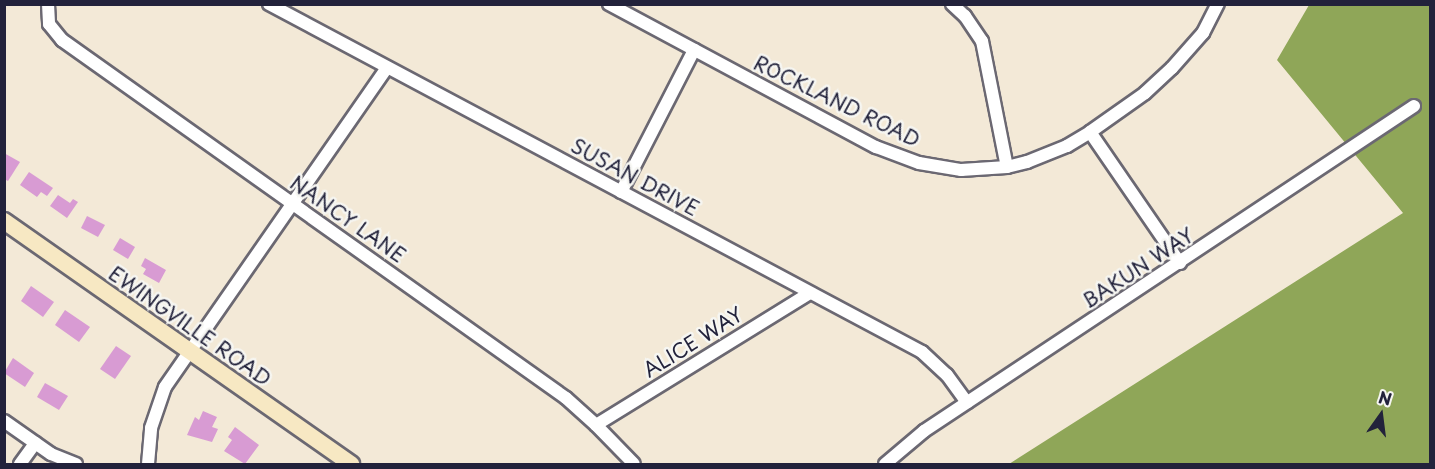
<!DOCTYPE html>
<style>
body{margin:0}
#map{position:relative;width:1435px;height:469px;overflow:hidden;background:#f3e9d7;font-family:"Playpen Sans",sans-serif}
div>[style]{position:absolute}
.forest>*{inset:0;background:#8fa658}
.building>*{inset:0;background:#d89bd3}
.roads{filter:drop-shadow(2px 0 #6b6872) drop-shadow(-2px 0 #6b6872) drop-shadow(0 2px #6b6872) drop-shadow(0 -2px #6b6872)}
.street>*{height:12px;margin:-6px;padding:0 6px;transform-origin:6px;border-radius:6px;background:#fff}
.secondary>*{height:16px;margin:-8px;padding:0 8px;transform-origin:8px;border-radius:8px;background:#f7e8c3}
span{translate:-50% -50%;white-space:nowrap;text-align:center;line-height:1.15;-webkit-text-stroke:5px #f6f6f2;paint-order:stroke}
.street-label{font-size:20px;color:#22223b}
.frame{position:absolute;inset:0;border:6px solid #22223b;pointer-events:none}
.north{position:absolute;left:1351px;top:385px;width:60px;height:60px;-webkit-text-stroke:4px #f6f6f2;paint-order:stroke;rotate:14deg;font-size:16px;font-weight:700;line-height:24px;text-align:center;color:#22223b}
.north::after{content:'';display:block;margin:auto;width:21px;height:27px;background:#22223b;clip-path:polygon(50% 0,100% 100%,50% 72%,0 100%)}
</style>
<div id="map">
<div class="forest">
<div style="clip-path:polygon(1309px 5px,1430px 5px,1430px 464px,1009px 464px,1403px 213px,1277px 60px)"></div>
</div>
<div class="building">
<div style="clip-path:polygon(4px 153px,20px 162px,8px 181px,4px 179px)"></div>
<div style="clip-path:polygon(29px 172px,53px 188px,47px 196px,41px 192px,37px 197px,20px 185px)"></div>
<div style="clip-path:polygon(58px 195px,70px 203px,73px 199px,78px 202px,67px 218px,50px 206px)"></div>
<div style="clip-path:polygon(87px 216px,105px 225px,98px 237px,81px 228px)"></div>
<div style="clip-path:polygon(120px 238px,135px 247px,128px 259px,113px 250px)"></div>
<div style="clip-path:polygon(145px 258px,166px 270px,159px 283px,143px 274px,146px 269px,141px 266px)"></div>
<div style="clip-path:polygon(31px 286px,54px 302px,43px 317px,21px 301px)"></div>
<div style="clip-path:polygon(65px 310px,90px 327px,79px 342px,55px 325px)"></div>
<div style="clip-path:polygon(116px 346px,131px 356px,115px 379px,100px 369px)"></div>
<div style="clip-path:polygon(13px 358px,34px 373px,25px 387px,4px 373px)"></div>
<div style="clip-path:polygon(45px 383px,68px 396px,59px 410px,37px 397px)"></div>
<div style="clip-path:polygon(203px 411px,217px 417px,212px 427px,218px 429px,212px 442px,187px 435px,195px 417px,199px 420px)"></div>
<div style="clip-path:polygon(235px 427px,259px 445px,245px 464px,224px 451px,232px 440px,228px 437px)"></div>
</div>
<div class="roads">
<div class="street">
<div style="left:48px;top:4px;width:20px;rotate:87deg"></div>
<div style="left:49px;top:24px;width:21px;rotate:51deg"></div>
<div style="left:62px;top:40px;width:618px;rotate:35.39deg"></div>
<div style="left:566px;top:398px;width:40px;rotate:42deg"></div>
<div style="left:596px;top:425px;width:54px;rotate:45.7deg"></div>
<div style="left:269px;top:4px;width:740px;rotate:28.05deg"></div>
<div style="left:922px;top:352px;width:34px;rotate:43deg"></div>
<div style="left:947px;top:375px;width:34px;rotate:54deg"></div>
<div style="left:609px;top:4px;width:303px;rotate:28.2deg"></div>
<div style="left:876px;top:147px;width:46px;rotate:20.4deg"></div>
<div style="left:919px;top:163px;width:43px;rotate:9.5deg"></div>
<div style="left:961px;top:170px;width:46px;rotate:-3.7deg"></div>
<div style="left:1007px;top:167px;width:21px;rotate:-14deg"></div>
<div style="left:1027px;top:162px;width:43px;rotate:-21.8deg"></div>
<div style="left:1067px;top:146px;width:27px;rotate:-31deg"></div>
<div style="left:1090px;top:132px;width:67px;rotate:-35.3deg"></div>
<div style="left:1145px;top:93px;width:37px;rotate:-43deg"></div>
<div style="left:1172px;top:68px;width:47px;rotate:-48.5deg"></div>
<div style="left:1203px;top:33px;width:33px;rotate:-63deg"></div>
<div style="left:952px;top:4px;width:18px;rotate:43deg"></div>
<div style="left:965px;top:16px;width:30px;rotate:56deg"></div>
<div style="left:982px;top:41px;width:128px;rotate:78.8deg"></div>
<div style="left:1090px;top:132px;width:159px;rotate:55.5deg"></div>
<div style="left:621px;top:192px;width:160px;rotate:-62.8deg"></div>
<div style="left:4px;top:421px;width:57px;rotate:35.1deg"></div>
<div style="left:51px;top:454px;width:27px;rotate:22deg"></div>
<div style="left:596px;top:425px;width:251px;rotate:-31.7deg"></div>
<div style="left:20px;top:464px;width:26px;rotate:-54deg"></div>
<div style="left:148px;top:464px;width:36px;rotate:-85deg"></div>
<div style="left:151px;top:428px;width:43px;rotate:-71.1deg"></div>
<div style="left:165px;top:387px;width:389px;rotate:-55.2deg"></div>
<div style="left:885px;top:464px;width:51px;rotate:-40.2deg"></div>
<div style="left:924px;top:431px;width:588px;rotate:-33.55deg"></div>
</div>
<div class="secondary">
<div style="left:4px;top:221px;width:424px;rotate:35deg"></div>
</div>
</div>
<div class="street-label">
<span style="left:837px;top:101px;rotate:26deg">ROCKLAND ROAD</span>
<span style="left:635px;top:177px;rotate:28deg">SUSAN DRIVE</span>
<span style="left:348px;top:219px;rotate:35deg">NANCY LANE</span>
<span style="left:1138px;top:268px;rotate:-33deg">BAKUN WAY</span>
<span style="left:190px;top:326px;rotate:35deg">EWINGVILLE ROAD</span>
<span style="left:693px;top:342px;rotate:-32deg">ALICE WAY</span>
</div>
<div class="frame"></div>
<div class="north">N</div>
</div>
